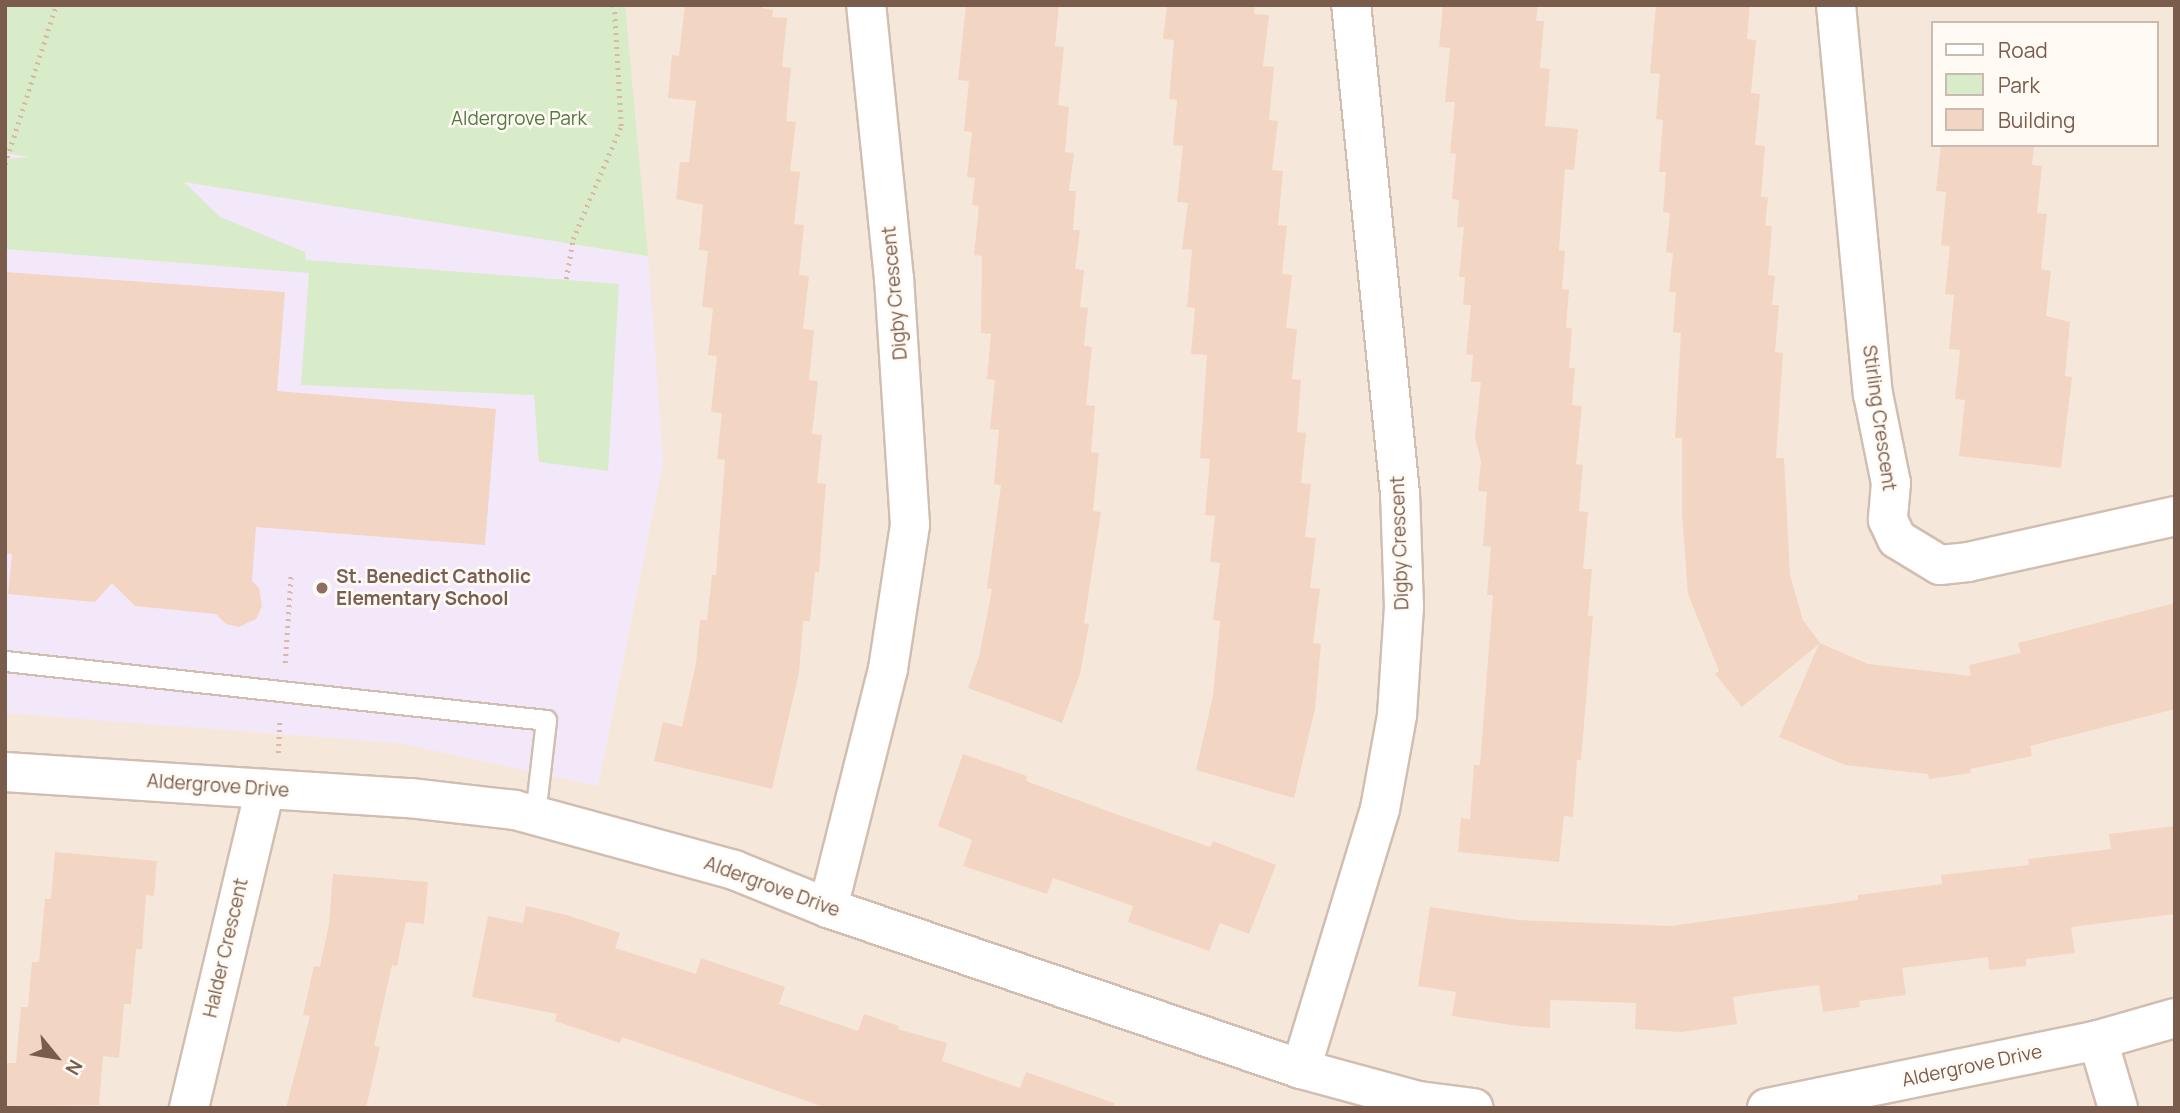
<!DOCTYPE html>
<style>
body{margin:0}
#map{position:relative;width:2180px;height:1113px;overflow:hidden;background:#fdf6ec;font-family:Manrope,sans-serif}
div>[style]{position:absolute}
.residential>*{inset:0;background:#f5e8da}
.education>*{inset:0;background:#f3e8fa}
.green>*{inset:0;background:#d8ecc9}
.building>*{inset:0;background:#f3d5c3}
.path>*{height:4.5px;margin-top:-2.25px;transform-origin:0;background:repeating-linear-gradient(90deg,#d9b8a5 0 2px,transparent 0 7px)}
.roads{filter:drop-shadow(2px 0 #d1beb0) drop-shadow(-2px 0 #d1beb0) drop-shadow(0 2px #d1beb0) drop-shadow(0 -2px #d1beb0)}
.service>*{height:19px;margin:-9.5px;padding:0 9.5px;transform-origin:9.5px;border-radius:9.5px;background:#fff}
.minor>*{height:38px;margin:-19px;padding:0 19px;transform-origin:19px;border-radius:19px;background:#fff}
.tertiary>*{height:38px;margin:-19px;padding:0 19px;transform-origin:19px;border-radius:19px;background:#fff}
.dots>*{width:19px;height:19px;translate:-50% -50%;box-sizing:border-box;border:4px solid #fffaf3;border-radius:50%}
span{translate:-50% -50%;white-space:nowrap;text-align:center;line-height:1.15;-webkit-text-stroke:5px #fffaf3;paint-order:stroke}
.park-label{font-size:19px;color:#537a41}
.street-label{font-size:19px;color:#7a5c4d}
.education-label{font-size:19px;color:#785e54;font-weight:700}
.left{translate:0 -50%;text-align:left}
.frame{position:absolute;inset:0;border:7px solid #7a5c4d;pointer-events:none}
.legend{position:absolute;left:1931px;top:21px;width:228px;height:126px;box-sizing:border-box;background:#fffaf3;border:2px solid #cabbb1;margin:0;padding:9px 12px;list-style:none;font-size:21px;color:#7a5c4d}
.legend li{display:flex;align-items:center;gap:14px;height:35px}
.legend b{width:35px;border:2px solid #cabbb1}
.north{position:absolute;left:21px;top:1022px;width:70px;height:70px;-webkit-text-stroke:5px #fffaf3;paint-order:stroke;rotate:120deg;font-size:19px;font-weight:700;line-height:28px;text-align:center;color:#7a5c4d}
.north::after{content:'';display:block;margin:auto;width:24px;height:32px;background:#7a5c4d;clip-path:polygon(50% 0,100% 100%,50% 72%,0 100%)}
</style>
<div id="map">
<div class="residential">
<div style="clip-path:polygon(evenodd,5px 5px,2175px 5px,2175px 1108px,5px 1108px,5px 5px,1933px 23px,2157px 23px,2157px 145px,1933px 145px,1933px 23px)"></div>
</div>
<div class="education">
<div style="clip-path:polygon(5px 153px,648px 256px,663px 463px,598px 786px,398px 743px,5px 713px)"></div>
</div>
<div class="green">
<div style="clip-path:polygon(5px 5px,625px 5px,648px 256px,184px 182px,220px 217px,305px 252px,306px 260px,619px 284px,608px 471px,539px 462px,534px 395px,301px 385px,309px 273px,5px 249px,6px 159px,30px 157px,5px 153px)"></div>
</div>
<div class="building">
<div style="clip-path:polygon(685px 5px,762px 5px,762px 8px,773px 10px,772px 17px,787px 18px,782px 67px,791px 68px,786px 121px,796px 122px,790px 171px,800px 172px,794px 224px,804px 225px,799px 275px,809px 276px,803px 329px,814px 330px,809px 380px,818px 381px,812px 434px,822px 435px,817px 483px,826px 484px,819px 572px,815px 572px,810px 621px,803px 621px,799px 673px,772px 789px,654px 761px,663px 722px,682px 727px,696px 663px,700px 620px,707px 620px,712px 575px,716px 575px,725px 460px,717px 459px,722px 413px,711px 412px,717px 356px,708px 355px,713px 308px,702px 307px,708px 251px,699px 250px,703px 205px,676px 199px,680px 162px,689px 162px,696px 101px,668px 98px,672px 55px,679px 56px)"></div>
<div style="clip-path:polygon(966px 5px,1059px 5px,1055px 46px,1064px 47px,1058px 105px,1069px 107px,1065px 152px,1074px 153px,1069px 191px,1076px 191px,1073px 230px,1080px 230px,1075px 269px,1084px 270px,1080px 307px,1088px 308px,1084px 346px,1092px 347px,1086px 405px,1095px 406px,1091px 452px,1099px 453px,1093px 511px,1101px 512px,1084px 623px,1089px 624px,1080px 674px,1062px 723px,968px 688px,979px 657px,992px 589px,987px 588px,1001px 485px,994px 484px,999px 430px,990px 429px,995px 380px,987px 379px,991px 334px,981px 333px,982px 256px,974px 255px,979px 206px,972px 205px,975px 178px,967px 177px,972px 132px,964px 131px,969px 81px,958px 80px)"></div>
<div style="clip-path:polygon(1167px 5px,1255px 5px,1254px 14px,1269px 15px,1263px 66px,1274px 67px,1269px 120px,1278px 121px,1272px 170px,1283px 171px,1278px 225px,1287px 226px,1282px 274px,1292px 275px,1286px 328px,1297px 329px,1292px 379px,1301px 380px,1297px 432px,1306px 433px,1301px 483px,1311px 484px,1305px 537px,1316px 538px,1310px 588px,1320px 589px,1313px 643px,1321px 644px,1315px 709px,1294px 798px,1196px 770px,1213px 696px,1220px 621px,1213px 620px,1220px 563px,1210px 562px,1215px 516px,1205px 515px,1210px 459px,1200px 458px,1207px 355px,1191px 354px,1195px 308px,1187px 307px,1192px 250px,1182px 249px,1188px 203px,1177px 202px,1183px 146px,1173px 145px,1177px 100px,1169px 99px,1174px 40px,1163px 39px)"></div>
<div style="clip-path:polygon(1443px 5px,1538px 5px,1536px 21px,1544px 21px,1540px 68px,1550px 69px,1545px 126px,1578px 129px,1574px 170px,1565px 169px,1559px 250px,1565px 251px,1562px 289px,1569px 290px,1566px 328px,1572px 328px,1569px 368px,1575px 368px,1572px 405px,1582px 406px,1576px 464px,1583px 465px,1579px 511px,1588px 512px,1583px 569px,1592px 569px,1588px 616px,1593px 616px,1581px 760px,1577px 760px,1573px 817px,1564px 816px,1559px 862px,1458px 852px,1461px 818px,1470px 819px,1474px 765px,1480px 765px,1493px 595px,1487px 595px,1491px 547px,1483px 546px,1487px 492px,1478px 491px,1481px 461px,1475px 438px,1481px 382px,1471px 382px,1473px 355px,1466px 354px,1471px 305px,1463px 305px,1465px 277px,1459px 277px,1464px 227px,1457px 227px,1459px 200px,1452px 199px,1456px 154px,1450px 153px,1455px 102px,1445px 102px,1450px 48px,1439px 47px)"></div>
<div style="clip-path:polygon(1656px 5px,1750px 5px,1747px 39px,1756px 40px,1751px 93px,1760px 94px,1755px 145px,1765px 146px,1761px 197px,1768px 197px,1765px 226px,1772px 226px,1768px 275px,1775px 276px,1772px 305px,1779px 305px,1775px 352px,1783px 353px,1776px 458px,1784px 458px,1790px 575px,1803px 620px,1820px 643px,1868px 664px,1971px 676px,1969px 665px,2021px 653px,2018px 643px,2175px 603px,2175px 709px,2030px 746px,2032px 756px,1970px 769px,1971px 773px,1929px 779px,1928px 774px,1845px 765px,1779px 737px,1819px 644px,1742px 707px,1715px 674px,1719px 671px,1688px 594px,1682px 514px,1682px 438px,1675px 438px,1681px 333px,1673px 332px,1676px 292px,1669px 292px,1673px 253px,1666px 252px,1670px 213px,1663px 212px,1666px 172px,1659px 172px,1663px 120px,1656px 119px,1660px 74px,1650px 73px)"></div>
<div style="clip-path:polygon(1941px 145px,2034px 145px,2032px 165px,2042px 166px,2037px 213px,2047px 214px,2041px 269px,2051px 271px,2046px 316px,2070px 322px,2065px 376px,2072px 377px,2061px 468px,1959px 456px,1965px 400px,1955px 399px,1960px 350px,1949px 349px,1954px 295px,1945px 294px,1950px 246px,1941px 245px,1946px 192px,1936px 191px)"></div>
<div style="clip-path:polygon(5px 272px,285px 292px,277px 391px,496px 409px,485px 545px,256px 527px,252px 581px,259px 588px,262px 606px,256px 619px,239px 627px,226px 624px,216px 614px,135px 606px,112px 583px,95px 602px,8px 594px,12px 554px,5px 553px)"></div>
<div style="clip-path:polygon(963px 754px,1027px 776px,1026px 781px,1110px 812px,1210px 847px,1213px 841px,1276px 865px,1249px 934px,1220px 923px,1209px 951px,1128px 922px,1133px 906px,1053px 878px,1047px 894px,963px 866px,972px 840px,938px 826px)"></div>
<div style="clip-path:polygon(2175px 826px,2175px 914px,2071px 927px,2075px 953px,2026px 959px,2026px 966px,1989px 970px,1988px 957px,1902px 968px,1906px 995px,1859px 1001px,1860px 1007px,1823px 1012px,1819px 985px,1787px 989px,1733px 997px,1737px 1024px,1681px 1032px,1635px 1029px,1636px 1003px,1550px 1000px,1550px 1028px,1518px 1026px,1452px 1016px,1456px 992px,1418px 986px,1430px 907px,1518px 920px,1671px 926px,1858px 900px,1858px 895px,1942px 884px,1941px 875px,2029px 865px,2028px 859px,2111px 849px,2109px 834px)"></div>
<div style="clip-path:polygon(55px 852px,157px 861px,154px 896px,146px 895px,142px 949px,136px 949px,131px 1004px,124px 1004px,119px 1058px,103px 1056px,99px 1105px,5px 1106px,5px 1063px,16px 1063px,21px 1007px,28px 1007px,32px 962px,39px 962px,45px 899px,51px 899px)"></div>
<div style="clip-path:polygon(333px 874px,428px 882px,424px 924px,406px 922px,397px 966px,392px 965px,374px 1046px,380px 1047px,366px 1108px,286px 1108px,310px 1016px,303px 1015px,314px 966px,320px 967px,329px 924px)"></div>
<div style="clip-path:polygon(526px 906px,567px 915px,620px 933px,615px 948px,696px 974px,701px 958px,785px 987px,779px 1004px,858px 1031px,864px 1014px,899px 1026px,898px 1029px,947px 1043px,942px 1061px,1020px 1088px,1026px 1072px,1114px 1103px,1113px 1108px,827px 1108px,622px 1037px,620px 1043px,555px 1021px,557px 1014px,472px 997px,488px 916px,523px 923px)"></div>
</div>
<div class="path">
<div style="left:5px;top:164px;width:167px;rotate:-72.2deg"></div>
<div style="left:566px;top:279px;width:41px;rotate:-80.1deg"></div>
<div style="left:573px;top:239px;width:123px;rotate:-67deg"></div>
<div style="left:621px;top:126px;width:121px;rotate:-93.3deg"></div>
<div style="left:285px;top:663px;width:90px;rotate:-86.2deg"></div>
<div style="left:278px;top:753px;width:33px;rotate:-87deg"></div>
</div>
<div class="roads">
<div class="service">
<div style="left:5px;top:661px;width:544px;rotate:6.22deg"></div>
<div style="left:546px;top:720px;width:96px;rotate:96.6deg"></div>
</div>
<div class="minor">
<div style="left:1836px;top:5px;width:391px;rotate:84.6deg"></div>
<div style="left:1873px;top:394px;width:91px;rotate:78.6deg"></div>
<div style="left:1891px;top:483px;width:37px;rotate:95deg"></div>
<div style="left:1888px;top:520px;width:21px;rotate:65deg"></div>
<div style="left:1897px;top:539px;width:50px;rotate:31.2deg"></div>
<div style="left:1940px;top:565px;width:28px;rotate:-6deg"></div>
<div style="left:1968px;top:562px;width:212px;rotate:-12.5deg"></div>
<div style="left:828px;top:908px;width:246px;rotate:-75.9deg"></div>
<div style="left:888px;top:669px;width:146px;rotate:-81.3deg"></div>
<div style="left:910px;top:525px;width:247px;rotate:-93.7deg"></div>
<div style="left:894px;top:279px;width:275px;rotate:-95.8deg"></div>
<div style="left:2098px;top:1040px;width:71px;rotate:73.6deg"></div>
<div style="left:1301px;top:1069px;width:272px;rotate:-73.1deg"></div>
<div style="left:1380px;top:809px;width:96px;rotate:-79.7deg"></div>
<div style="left:1397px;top:715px;width:108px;rotate:-86.3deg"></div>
<div style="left:1404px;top:607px;width:113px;rotate:-92deg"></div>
<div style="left:1400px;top:494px;width:491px;rotate:-95.7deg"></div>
<div style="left:189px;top:1108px;width:328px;rotate:-76.6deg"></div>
</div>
<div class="tertiary">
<div style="left:5px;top:772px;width:406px;rotate:3.7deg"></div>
<div style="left:410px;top:798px;width:106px;rotate:6.5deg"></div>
<div style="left:515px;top:810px;width:227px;rotate:15.3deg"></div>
<div style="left:734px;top:870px;width:101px;rotate:22deg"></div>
<div style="left:828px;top:908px;width:500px;rotate:18.8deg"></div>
<div style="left:1301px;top:1069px;width:122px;rotate:15.2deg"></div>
<div style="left:1419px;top:1101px;width:55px;rotate:7.3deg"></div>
<div style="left:1767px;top:1108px;width:338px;rotate:-11.6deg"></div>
<div style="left:2098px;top:1040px;width:80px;rotate:-15.9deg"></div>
</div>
</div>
<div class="dots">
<div style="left:322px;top:588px;background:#8d6e63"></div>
</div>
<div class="park-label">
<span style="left:519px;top:119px">Aldergrove Park</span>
</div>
<div class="street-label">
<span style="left:895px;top:293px;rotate:-95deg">Digby Crescent</span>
<span style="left:1879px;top:418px;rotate:82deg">Stirling Crescent</span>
<span style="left:1400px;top:543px;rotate:-92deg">Digby Crescent</span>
<span style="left:218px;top:786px;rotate:4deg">Aldergrove Drive</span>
<span style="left:772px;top:887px;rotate:20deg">Aldergrove Drive</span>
<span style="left:226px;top:948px;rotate:-77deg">Halder Crescent</span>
<span style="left:1972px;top:1066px;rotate:-12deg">Aldergrove Drive</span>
</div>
<div class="education-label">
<span class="left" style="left:336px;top:588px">St. Benedict Catholic<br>Elementary School</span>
</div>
<div class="frame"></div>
<ul class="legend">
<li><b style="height:9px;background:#fff"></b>Road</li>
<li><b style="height:19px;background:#d8ecc9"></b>Park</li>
<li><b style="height:19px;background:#f3d5c3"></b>Building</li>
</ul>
<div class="north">N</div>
</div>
